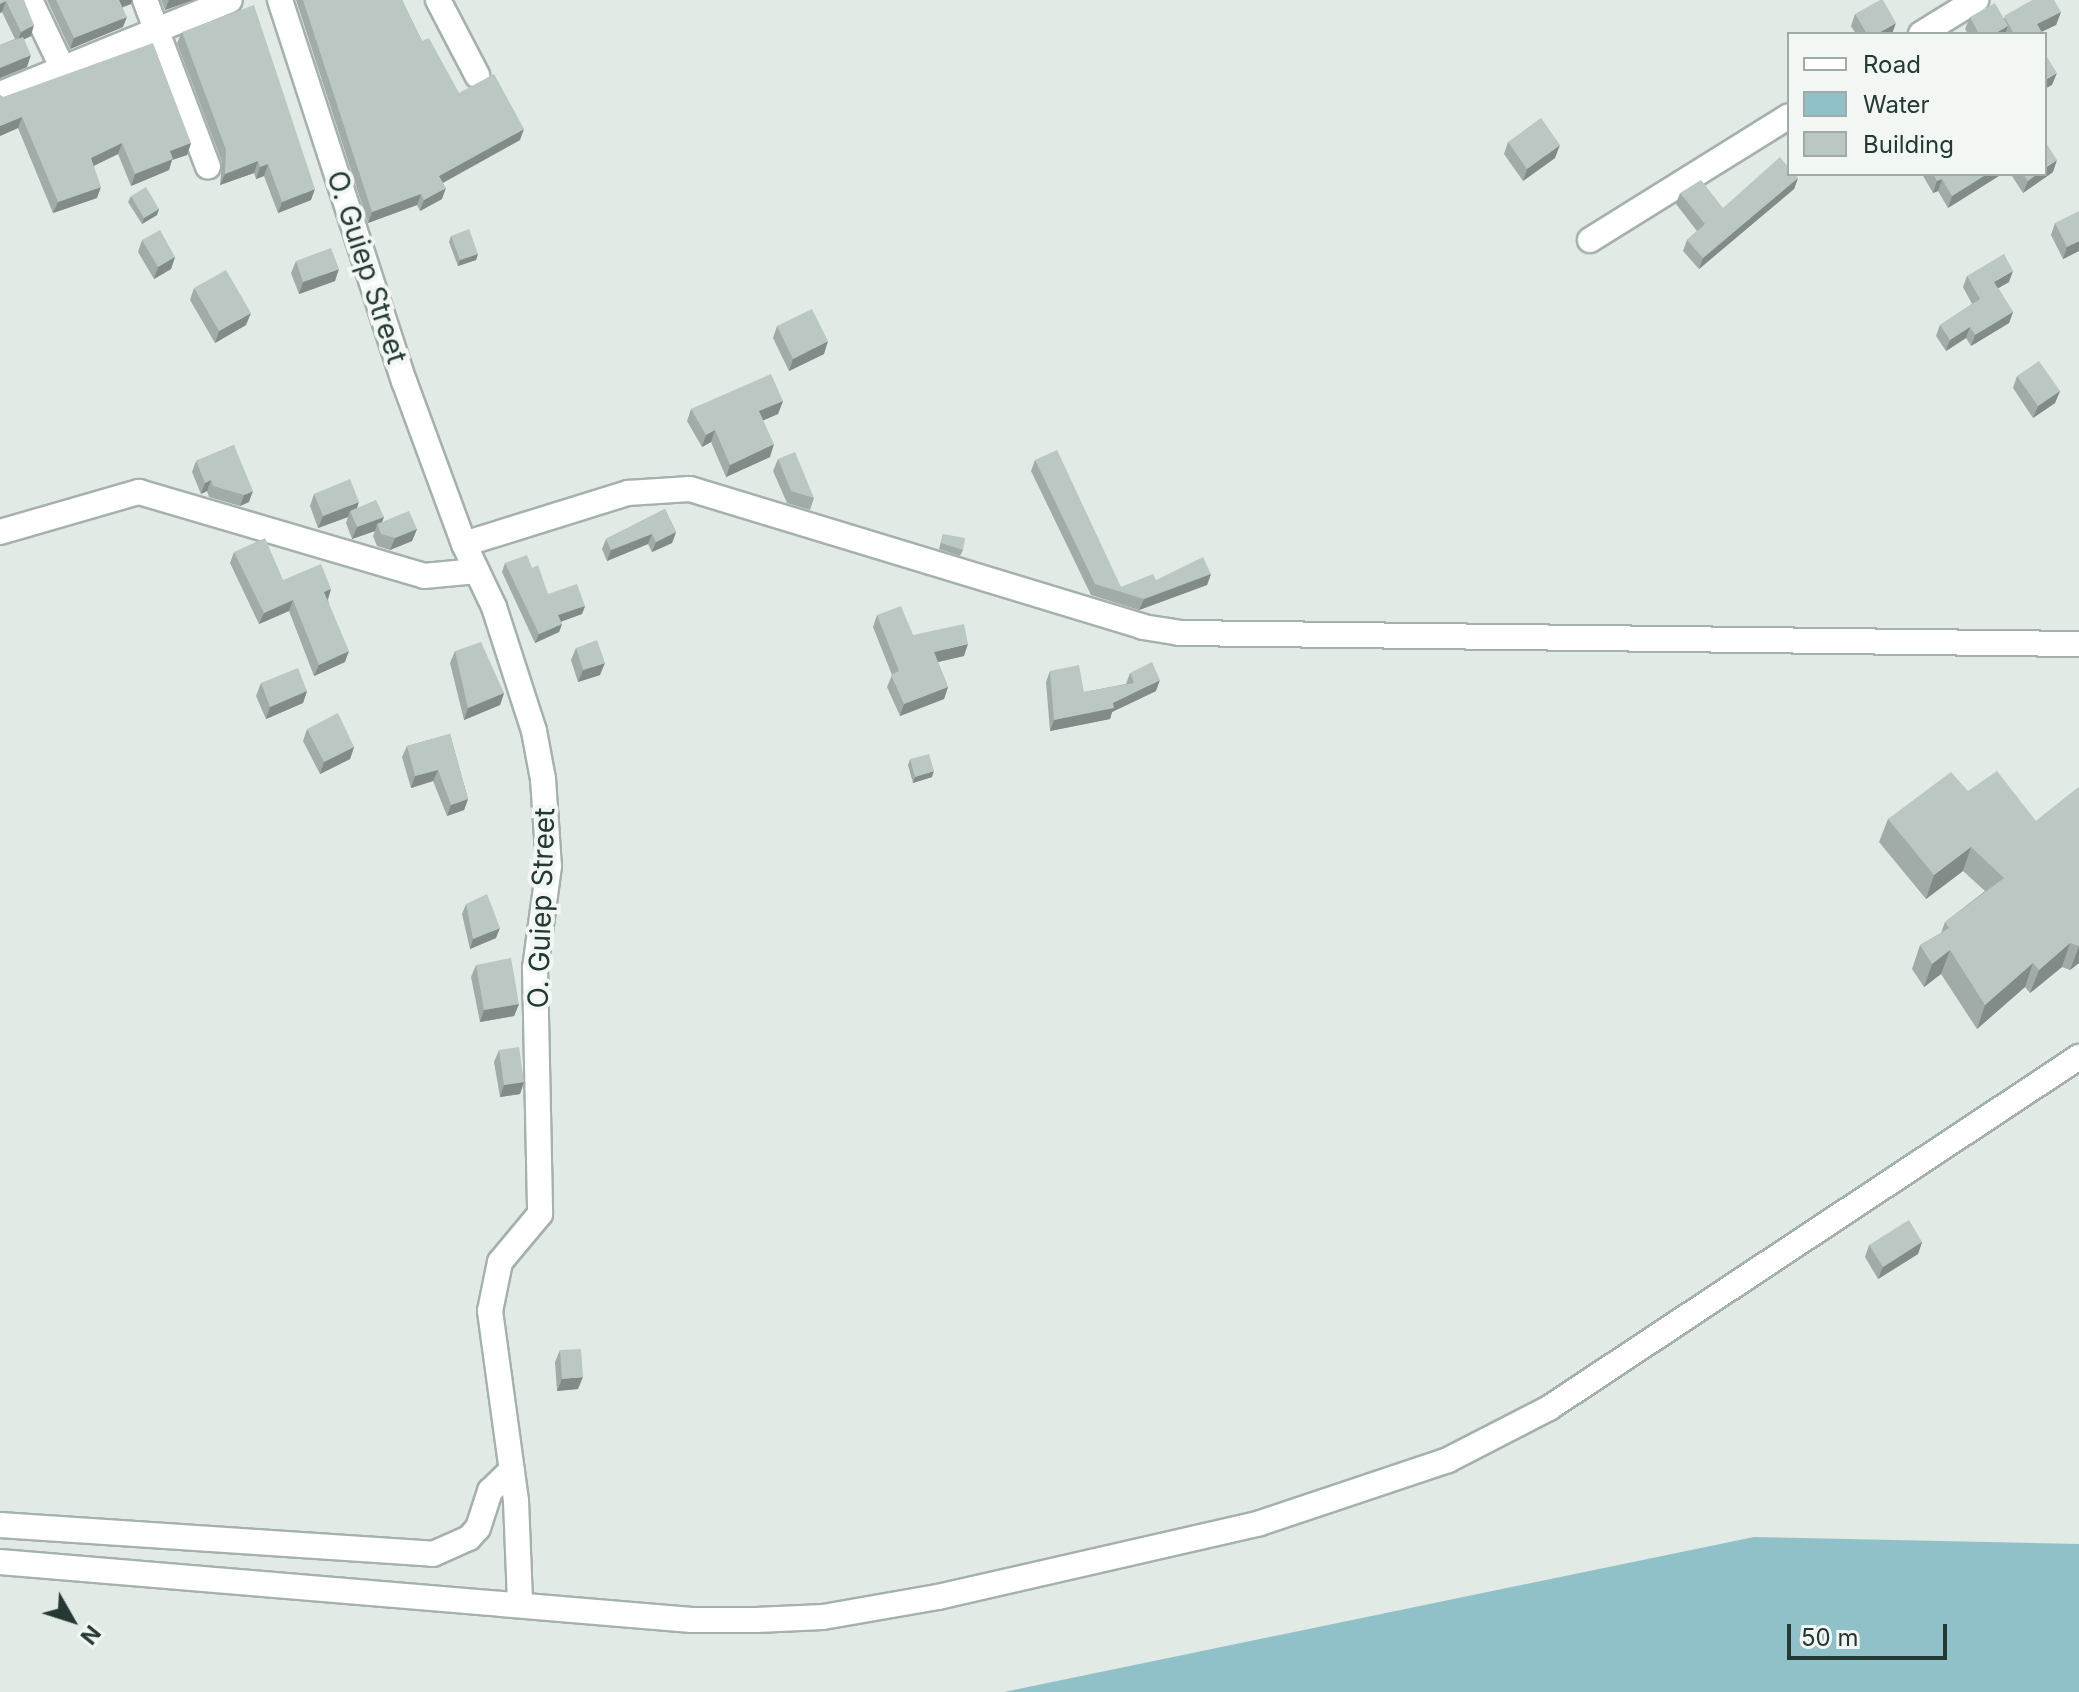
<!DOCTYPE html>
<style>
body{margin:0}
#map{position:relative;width:2079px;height:1692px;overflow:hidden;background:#e2eae6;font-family:Inter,sans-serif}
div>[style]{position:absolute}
.water>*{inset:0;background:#91c1c8}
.roads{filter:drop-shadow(2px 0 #a5b1ad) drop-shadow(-2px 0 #a5b1ad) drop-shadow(0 2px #a5b1ad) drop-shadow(0 -2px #a5b1ad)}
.minor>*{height:24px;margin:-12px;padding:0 12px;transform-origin:12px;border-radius:12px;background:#fff}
.wall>*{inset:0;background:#a1aba7}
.shaded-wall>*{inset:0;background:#838b88}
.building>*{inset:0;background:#bbc7c2}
span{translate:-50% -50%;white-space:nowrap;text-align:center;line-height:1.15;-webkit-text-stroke:8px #f2f7f4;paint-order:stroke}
.street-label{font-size:28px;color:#243933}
.legend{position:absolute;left:1787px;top:32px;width:260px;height:144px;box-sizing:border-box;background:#f2f7f4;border:2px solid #a0aba7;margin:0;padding:10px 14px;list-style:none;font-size:24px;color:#243933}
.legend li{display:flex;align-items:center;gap:16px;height:40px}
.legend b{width:40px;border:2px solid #a0aba7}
.north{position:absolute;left:32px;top:1580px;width:80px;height:80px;-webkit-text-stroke:6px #f2f7f4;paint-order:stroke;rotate:129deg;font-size:22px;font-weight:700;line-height:32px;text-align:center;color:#243933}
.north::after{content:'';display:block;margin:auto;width:28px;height:36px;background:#243933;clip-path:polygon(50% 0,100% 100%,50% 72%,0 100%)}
.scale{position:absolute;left:1787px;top:1624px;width:160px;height:36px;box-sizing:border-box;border:4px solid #243933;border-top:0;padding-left:10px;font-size:24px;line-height:28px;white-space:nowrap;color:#243933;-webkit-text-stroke:6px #f2f7f4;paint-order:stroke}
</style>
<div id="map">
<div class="water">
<div style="clip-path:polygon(1754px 1537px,2079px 1544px,2079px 1692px,1004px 1692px)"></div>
</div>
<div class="roads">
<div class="minor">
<div style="left:30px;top:0;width:74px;rotate:64.5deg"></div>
<div style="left:145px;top:0;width:178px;rotate:69.3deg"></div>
<div style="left:280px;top:0;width:401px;rotate:72deg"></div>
<div style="left:404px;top:381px;width:174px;rotate:69.8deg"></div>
<div style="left:464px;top:544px;width:70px;rotate:64.5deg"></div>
<div style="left:494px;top:607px;width:130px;rotate:72.1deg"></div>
<div style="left:534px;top:731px;width:49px;rotate:79.4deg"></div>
<div style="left:543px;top:779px;width:87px;rotate:86.1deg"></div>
<div style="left:549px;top:866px;width:103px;rotate:97.8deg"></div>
<div style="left:535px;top:968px;width:246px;rotate:88.8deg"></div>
<div style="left:540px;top:1214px;width:62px;rotate:129.8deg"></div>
<div style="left:500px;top:1262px;width:50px;rotate:101.5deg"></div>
<div style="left:490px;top:1311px;width:192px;rotate:82.2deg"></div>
<div style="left:516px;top:1501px;width:100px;rotate:87.7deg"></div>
<div style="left:438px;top:0;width:85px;rotate:62.5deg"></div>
<div style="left:1921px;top:34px;width:65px;rotate:-31.7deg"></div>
<div style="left:0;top:94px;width:248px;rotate:-22.2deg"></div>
<div style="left:1590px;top:240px;width:234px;rotate:-31.9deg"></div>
<div style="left:0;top:532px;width:145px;rotate:-16.1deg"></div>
<div style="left:139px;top:492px;width:297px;rotate:16.4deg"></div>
<div style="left:424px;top:576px;width:53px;rotate:-5.4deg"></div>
<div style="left:464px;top:544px;width:172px;rotate:-17.3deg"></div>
<div style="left:628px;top:493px;width:62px;rotate:-3.7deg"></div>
<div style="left:690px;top:489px;width:474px;rotate:16.9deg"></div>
<div style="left:1143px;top:627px;width:36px;rotate:9deg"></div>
<div style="left:1179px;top:633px;width:900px;rotate:0.7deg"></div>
<div style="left:0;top:1525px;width:434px;rotate:3.8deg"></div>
<div style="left:433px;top:1554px;width:39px;rotate:-24deg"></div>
<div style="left:469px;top:1538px;width:13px;rotate:-48deg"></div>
<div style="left:478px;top:1528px;width:39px;rotate:-72deg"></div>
<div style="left:490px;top:1491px;width:30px;rotate:-44deg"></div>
<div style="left:0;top:1562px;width:694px;rotate:4.79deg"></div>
<div style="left:692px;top:1620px;width:64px"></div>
<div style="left:756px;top:1620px;width:67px;rotate:-2.6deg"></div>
<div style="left:823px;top:1617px;width:117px;rotate:-9.9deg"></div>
<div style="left:938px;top:1597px;width:330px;rotate:-12.9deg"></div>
<div style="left:1260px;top:1523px;width:198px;rotate:-18.5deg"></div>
<div style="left:1448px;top:1460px;width:114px;rotate:-27.2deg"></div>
<div style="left:1549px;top:1408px;width:636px;rotate:-33.52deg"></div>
</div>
</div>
<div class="wall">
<div style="clip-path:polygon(0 0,24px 0,31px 36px,24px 39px,27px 67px,0 78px,0 45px,15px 39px,2px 12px,0 13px)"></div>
<div style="clip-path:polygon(47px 0,132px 0,131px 4px,123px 7px,123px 27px,70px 49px)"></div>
<div style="clip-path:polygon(161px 0,193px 0,165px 10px)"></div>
<div style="clip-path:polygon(296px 0,402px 0,422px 41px,459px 93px,520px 140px,443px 183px,442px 199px,420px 211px,417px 205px,368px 223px)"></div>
<div style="clip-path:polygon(2061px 12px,2056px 25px,2041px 32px,2043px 34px,1968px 34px,1965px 29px,1970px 17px,2003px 18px)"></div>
<div style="clip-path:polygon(1855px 14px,1892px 34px,1856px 34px,1851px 26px)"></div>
<div style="clip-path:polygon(182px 32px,311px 200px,278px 213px,264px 176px,256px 179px,254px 173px,220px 185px,222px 162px,177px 43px)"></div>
<div style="clip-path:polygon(0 95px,3px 97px,191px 143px,187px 155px,172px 160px,169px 170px,131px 186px,118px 154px,94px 166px,97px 198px,53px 213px,18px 128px,0 136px)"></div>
<div style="clip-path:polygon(1508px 142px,1555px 158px,1523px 181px,1504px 154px)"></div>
<div style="clip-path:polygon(2053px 172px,2023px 193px,2012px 176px,2013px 174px,2045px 174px)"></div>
<div style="clip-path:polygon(1922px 174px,2002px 174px,1948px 208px,1938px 191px,1933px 193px)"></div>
<div style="clip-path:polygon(1798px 178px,1794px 189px,1699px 269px,1683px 251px,1687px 240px,1697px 231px,1676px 204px,1680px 193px,1723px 208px)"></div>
<div style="clip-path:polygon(131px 196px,159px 209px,157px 215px,142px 224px,128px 202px)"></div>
<div style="clip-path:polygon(2055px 223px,2079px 251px,2063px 259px,2051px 235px)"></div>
<div style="clip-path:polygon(451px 236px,478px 254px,476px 260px,458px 266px,449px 242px)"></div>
<div style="clip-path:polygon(142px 240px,175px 257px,171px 269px,154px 279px,138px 252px)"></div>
<div style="clip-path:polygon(296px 261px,335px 281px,299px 294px,291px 273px)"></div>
<div style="clip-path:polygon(1967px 276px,2009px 282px,1998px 288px,2013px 312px,2009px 323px,1971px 346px,1966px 338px,1946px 351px,1936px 336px,1940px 325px,1972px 304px,1963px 287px)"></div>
<div style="clip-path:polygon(194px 288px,246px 325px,215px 343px,190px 300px)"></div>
<div style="clip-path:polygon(777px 326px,824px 354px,789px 371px,773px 338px)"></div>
<div style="clip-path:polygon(2017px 376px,2060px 391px,2055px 403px,2033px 418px,2013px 388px)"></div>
<div style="clip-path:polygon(783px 401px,778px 414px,763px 420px,770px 457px,726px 477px,711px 442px,702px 447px,687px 421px,691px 409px)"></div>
<div style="clip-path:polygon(234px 445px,249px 502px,240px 506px,209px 497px,207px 491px,201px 494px,192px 472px,196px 461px)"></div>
<div style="clip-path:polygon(778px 459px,814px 498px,810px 510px,787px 503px,773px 471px)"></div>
<div style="clip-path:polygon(1035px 460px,1121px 587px,1156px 580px,1211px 574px,1207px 585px,1139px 610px,1091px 595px,1031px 471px)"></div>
<div style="clip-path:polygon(314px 494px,384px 517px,382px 522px,417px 529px,412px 541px,390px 550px,377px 546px,373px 536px,375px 531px,352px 539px,346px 523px,348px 517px,318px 528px,310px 506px)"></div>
<div style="clip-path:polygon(665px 509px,676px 532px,672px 543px,652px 552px,648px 544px,607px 561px,602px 549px,606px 539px)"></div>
<div style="clip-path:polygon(943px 534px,963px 550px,960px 556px,939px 549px)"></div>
<div style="clip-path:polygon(234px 552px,283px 580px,331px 589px,328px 600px,345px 662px,314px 676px,289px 611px,259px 624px,230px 563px)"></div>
<div style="clip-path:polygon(505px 563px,532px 568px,548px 594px,585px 606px,582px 614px,561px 621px,562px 624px,559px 632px,535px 643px,502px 572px)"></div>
<div style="clip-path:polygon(877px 615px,913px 635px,964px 656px,938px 662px,948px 687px,944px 699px,900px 716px,887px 687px,892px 675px,873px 627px)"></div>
<div style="clip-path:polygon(576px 648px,600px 675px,578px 682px,571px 660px)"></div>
<div style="clip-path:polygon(455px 651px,504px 693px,500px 705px,464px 720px,450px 663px)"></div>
<div style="clip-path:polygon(1050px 671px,1084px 692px,1126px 684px,1130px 673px,1156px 691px,1112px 712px,1110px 719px,1050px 731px,1046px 682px)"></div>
<div style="clip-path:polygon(261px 683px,307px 691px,303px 703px,266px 719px,256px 696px)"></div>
<div style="clip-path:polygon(307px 729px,354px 747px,350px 759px,320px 774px,303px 741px)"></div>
<div style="clip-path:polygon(450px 734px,468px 799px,464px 810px,447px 816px,433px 781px,411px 788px,402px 757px,407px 746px)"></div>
<div style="clip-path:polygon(910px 759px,932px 777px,913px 783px,908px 765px)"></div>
<div style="clip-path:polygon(2079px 787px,2079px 963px,2070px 970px,2062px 967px,2030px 993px,2025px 987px,1977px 1029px,1941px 974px,1924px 987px,1912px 969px,1920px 945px,1941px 933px,1945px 922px,1985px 891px,1963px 871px,1926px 899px,1879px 842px,1888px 819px,1968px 791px,2036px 821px)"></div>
<div style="clip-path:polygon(466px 904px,496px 938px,470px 949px,462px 914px)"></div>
<div style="clip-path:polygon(476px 965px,519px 1004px,514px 1016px,480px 1022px,471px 977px)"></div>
<div style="clip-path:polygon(499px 1050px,524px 1082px,520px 1094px,500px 1097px,494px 1062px)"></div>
<div style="clip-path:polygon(1922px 1242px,1918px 1254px,1878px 1279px,1865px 1257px,1869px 1245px)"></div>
<div style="clip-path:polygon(560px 1350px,578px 1389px,557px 1391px,555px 1362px)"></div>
</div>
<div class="shaded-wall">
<div style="clip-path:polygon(118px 0,132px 0,131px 4px,115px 10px)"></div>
<div style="clip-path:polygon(169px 0,193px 0,165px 10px)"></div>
<div style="clip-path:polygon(6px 1px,2px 12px,0 13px,0 4px)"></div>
<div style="clip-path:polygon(2061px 12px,2056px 25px,2037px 34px,2037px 24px)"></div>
<div style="clip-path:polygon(127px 17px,123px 27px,70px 49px,74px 38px)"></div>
<div style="clip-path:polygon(1896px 23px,1892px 34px,1877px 34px)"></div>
<div style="clip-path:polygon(34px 25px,31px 36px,17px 43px,21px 32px)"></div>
<div style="clip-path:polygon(2008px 26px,2005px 34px,1994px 34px)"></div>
<div style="clip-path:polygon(31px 55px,27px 67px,0 78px,0 68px)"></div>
<div style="clip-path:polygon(2057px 73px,2052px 85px,2045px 89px,2045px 80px)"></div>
<div style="clip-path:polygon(22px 117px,18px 128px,0 136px,0 126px)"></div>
<div style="clip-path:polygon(524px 129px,520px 140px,435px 187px,439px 176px)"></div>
<div style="clip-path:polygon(122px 143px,118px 154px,87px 169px,91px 158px)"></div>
<div style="clip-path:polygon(191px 143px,187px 155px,172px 160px,169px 170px,131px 186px,135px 174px,170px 151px)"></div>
<div style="clip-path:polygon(1560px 145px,1555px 158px,1523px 181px,1527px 169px)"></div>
<div style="clip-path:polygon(2057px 160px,2053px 172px,2023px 193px,2028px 181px,2037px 174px,2045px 174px,2045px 168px)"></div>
<div style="clip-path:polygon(258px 161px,254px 173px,220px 185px,225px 174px)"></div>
<div style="clip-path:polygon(268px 164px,264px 176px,256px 179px,260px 167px)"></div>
<div style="clip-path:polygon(1987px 174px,2002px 174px,1948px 208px,1952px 196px)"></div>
<div style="clip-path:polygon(1798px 178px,1794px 189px,1699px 269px,1703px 258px)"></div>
<div style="clip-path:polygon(1942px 179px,1938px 191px,1933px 193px,1937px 181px)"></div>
<div style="clip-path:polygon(101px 187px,97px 198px,53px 213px,58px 202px)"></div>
<div style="clip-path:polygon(446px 188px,442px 199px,420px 211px,424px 200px)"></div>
<div style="clip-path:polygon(315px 189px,311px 200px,278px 213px,282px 202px)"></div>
<div style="clip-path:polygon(421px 194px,417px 205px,368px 223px,372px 212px)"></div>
<div style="clip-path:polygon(159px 209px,157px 215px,142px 224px,144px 218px)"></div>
<div style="clip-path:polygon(2079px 241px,2079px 251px,2063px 259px,2067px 247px)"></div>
<div style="clip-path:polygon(478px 254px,476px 260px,458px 266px,460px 260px)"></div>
<div style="clip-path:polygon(175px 257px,171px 269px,154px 279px,158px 267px)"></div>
<div style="clip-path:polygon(339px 269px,335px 281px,299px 294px,303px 282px)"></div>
<div style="clip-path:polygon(2013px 271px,2009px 282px,1990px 293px,1994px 282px)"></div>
<div style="clip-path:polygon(2013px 312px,2009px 323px,1971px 346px,1975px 335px)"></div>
<div style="clip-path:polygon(251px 313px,246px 325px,215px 343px,219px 331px)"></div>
<div style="clip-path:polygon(1970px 327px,1966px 338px,1946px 351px,1950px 340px)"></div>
<div style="clip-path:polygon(828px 341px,824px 354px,789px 371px,793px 359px)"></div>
<div style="clip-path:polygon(2060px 391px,2055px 403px,2033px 418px,2038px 406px)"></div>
<div style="clip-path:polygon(783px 401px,778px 414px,755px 424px,759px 411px)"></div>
<div style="clip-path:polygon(715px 430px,711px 442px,702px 447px,706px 435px)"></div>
<div style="clip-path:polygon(774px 444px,770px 457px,726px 477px,730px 465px)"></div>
<div style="clip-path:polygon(211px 480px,207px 491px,201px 494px,205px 483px)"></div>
<div style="clip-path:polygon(253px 491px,249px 502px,240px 506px,244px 495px)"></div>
<div style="clip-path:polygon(359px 502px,355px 514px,350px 511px,348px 517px,318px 528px,323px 516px)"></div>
<div style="clip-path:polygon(384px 517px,379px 529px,377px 524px,375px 531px,352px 539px,357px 527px)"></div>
<div style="clip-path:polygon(417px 529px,412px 541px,390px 550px,395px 538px)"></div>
<div style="clip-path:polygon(676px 532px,672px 543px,652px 552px,656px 542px)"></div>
<div style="clip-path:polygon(652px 534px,648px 544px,607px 561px,611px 550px)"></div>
<div style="clip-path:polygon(1211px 574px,1207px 585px,1139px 610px,1144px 599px)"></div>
<div style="clip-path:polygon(331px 589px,327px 601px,324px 592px)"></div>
<div style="clip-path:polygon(293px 600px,289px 611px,259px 624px,264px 613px)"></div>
<div style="clip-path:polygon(585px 606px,582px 614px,555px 624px,558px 615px)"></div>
<div style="clip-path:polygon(562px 624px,559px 632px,535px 643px,539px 634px)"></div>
<div style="clip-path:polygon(968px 644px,964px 656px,929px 664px,934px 652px)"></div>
<div style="clip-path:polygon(349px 651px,345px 662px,314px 676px,319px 665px)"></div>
<div style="clip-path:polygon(605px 663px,600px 675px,578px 682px,583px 670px)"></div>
<div style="clip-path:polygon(1160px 680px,1156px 691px,1112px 712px,1110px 719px,1050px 731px,1054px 720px,1113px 703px)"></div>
<div style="clip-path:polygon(948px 687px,944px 699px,900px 716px,904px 704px)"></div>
<div style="clip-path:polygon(307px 691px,303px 703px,266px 719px,270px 707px)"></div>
<div style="clip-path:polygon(504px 693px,500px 705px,464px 720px,468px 708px)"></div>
<div style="clip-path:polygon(354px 747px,350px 759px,320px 774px,324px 762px)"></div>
<div style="clip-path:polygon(438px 770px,433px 781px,411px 788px,415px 776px)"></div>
<div style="clip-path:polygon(934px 771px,932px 777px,913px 783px,915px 777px)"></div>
<div style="clip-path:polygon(468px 799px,464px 810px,447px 816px,451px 805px)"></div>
<div style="clip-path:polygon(1971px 847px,1963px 871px,1926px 899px,1934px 875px)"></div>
<div style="clip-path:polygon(500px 928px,496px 938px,470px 949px,473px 939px)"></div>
<div style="clip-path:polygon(2070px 943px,2062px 967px,2030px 993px,2039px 970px)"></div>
<div style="clip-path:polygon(2079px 946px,2079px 963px,2070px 970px)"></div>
<div style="clip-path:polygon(1950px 950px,1941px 974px,1924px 987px,1932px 964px)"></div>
<div style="clip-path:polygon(2033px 963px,2025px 987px,1977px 1029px,1985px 1005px)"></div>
<div style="clip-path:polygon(519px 1004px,514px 1016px,480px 1022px,484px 1010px)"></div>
<div style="clip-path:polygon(524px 1082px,520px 1094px,500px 1097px,504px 1085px)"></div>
<div style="clip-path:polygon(1922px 1242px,1918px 1254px,1878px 1279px,1883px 1267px)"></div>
<div style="clip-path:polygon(583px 1377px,578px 1389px,557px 1391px,562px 1379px)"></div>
</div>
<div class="building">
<div style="clip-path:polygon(0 0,24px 0,34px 25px,21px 32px,6px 1px,0 4px)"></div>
<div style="clip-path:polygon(56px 0,119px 0,127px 17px,74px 38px)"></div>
<div style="clip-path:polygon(303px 0,402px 0,422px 41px,429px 38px,459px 93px,494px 74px,524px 129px,439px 176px,446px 188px,424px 200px,421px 194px,372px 212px)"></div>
<div style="clip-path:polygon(1880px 0,1883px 0,1896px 23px,1877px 34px,1867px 34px,1855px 14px)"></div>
<div style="clip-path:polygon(2032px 0,2054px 0,2061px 12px,2037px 24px,2043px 34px,2014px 34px,2004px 16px)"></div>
<div style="clip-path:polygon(1995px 3px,2008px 26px,1994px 34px,1979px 34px,1970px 17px)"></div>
<div style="clip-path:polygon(254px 5px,315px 189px,282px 202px,268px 164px,260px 167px,258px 161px,225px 174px,226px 150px,182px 32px)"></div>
<div style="clip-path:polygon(23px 37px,31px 55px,0 68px,0 45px)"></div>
<div style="clip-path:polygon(153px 43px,191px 143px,170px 151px,173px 159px,135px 174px,122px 143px,91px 158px,101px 187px,58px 202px,22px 117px,0 126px,0 95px,3px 97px)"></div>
<div style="clip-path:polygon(2045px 54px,2057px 73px,2045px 80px)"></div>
<div style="clip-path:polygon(1541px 118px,1560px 145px,1527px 169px,1508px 142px)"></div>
<div style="clip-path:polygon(2046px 143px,2057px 160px,2045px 168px,2045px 144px)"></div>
<div style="clip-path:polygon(1780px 157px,1789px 168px,1789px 174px,1795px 174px,1798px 178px,1703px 258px,1687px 240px,1705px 224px,1680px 193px,1701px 180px,1723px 208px)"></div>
<div style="clip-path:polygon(1933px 174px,1987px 174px,1952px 196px,1942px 179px,1937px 181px)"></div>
<div style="clip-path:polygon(2023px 174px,2037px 174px,2028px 181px)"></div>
<div style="clip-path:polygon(146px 187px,159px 209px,144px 218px,131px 196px)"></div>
<div style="clip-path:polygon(2079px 211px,2079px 241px,2067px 247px,2055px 223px)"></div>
<div style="clip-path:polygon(469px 229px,478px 254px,460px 260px,451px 236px)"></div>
<div style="clip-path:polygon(160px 230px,175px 257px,158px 267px,142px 240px)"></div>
<div style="clip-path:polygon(331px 248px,339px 269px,303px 282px,296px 261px)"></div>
<div style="clip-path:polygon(2004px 254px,2013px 271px,1994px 282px,2013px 312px,1975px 335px,1970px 327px,1950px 340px,1940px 325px,1980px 299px,1967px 276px)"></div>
<div style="clip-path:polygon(226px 270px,251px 313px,219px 331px,194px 288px)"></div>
<div style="clip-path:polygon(812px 309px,828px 341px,793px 359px,777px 326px)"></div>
<div style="clip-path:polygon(2039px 361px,2060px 391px,2038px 406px,2017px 376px)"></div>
<div style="clip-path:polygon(771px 374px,783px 401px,759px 411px,774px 444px,730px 465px,715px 430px,706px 435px,691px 409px)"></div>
<div style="clip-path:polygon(234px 445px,253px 491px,244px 495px,213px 486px,211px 480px,205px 483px,196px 461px)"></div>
<div style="clip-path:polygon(1057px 450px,1121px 587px,1153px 574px,1156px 580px,1203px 557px,1211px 574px,1144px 599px,1095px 584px,1035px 460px)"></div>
<div style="clip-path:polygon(795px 452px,814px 498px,791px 491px,778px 459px)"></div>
<div style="clip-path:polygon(350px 479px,359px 502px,323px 516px,314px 494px)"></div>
<div style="clip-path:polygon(376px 500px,384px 517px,357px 527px,350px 511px)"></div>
<div style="clip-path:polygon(665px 509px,676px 532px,656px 542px,652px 534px,611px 550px,606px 539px)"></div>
<div style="clip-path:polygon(409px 511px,417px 529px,395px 538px,381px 534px,377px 524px)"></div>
<div style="clip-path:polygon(943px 534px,965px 538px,963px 550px,941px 543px)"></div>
<div style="clip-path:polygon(265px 538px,283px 580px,321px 564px,331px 589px,324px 592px,349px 651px,319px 665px,293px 600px,264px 613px,234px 552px)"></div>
<div style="clip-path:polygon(527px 555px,532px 568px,538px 565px,548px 594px,577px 584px,585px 606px,558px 615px,562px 624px,539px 634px,505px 563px)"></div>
<div style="clip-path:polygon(901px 606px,913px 635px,964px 624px,968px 644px,934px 652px,948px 687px,904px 704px,891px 675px,899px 671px,877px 615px)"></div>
<div style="clip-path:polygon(597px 640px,605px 663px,583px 670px,576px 648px)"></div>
<div style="clip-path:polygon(481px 642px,504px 693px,468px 708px,455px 651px)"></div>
<div style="clip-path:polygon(1152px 662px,1160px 680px,1113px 703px,1114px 708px,1054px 720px,1050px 671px,1079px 665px,1084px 692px,1134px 683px,1130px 673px)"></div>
<div style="clip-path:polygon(298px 668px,307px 691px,270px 707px,261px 683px)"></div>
<div style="clip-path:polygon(338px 713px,354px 747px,324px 762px,307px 729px)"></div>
<div style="clip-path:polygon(450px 734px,468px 799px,451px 805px,438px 770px,415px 776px,407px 746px)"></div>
<div style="clip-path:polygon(929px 754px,934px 771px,915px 777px,910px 759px)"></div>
<div style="clip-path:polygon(1997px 771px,2036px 821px,2079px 787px,2079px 946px,2070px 943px,2039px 970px,2033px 963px,1985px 1005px,1950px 950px,1932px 964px,1920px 945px,1949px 928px,1945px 922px,2004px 878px,1971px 847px,1934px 875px,1888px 819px,1951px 772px,1968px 791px)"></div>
<div style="clip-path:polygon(487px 894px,500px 928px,473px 939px,466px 904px)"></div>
<div style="clip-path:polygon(511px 958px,519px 1004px,484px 1010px,476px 965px)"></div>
<div style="clip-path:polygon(519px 1047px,524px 1082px,504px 1085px,499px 1050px)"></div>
<div style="clip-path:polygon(1909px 1220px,1922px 1242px,1883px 1267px,1869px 1245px)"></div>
<div style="clip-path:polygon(581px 1349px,583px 1377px,562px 1379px,560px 1350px)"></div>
</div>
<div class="street-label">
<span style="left:367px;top:267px;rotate:72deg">O. Guiep Street</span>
<span style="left:541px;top:908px;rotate:-88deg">O. Guiep Street</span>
</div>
<ul class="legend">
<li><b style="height:10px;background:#fff"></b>Road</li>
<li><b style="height:22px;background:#91c1c8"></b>Water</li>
<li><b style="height:22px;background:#bbc7c2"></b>Building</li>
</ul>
<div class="north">N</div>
<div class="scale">50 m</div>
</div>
